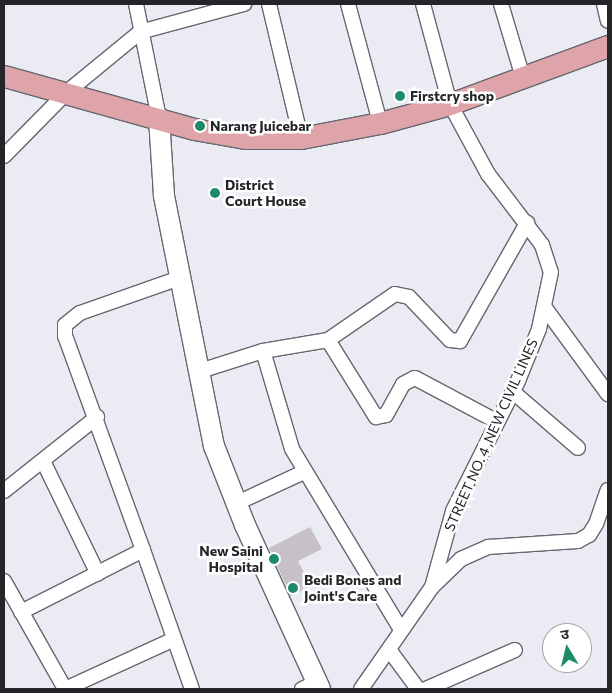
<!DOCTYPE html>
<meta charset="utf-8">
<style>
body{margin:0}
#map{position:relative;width:612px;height:693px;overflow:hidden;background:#eaebf3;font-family:Commissioner,"Noto Sans Devanagari",sans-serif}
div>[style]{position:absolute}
.building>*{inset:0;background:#c7c0c7}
.roads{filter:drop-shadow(1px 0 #66676f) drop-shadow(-1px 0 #66676f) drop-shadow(0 1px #66676f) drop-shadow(0 -1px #66676f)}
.minor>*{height:14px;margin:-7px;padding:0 7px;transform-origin:7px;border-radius:7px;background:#fff}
.secondary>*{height:20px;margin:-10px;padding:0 10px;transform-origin:10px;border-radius:10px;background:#fff}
.primary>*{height:21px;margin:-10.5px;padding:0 10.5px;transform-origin:10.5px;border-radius:10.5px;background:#dea4aa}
.dots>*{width:14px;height:14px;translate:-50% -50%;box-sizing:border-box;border:2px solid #fff;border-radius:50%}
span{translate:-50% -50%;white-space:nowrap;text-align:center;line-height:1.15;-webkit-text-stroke:5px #fff;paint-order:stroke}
.poi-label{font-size:14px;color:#242528;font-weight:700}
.left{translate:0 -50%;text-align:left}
.right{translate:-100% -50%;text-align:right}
.street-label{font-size:14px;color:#242528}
.frame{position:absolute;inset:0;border:5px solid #242528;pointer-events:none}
.north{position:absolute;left:542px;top:623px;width:50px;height:50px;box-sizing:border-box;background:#fff;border:1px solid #a7a8a9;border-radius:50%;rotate:351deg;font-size:14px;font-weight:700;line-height:20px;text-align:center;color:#242528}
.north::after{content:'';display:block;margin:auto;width:18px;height:22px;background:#1d8a69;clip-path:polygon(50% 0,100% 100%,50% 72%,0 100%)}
</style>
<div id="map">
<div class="building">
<div style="clip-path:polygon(310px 527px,322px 549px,298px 561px,311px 586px,291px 596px,269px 548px)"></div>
</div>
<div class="roads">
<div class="minor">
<div style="left:136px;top:4px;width:116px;rotate:78.6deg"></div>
<div style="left:269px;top:4px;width:138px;rotate:76.6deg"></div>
<div style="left:348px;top:4px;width:123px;rotate:74.9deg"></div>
<div style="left:423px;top:4px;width:104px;rotate:74.9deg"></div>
<div style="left:450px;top:104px;width:80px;rotate:61.5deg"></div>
<div style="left:488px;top:174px;width:89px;rotate:52.7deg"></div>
<div style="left:542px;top:245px;width:28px;rotate:72deg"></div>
<div style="left:551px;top:272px;width:58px;rotate:101.9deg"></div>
<div style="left:539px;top:329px;width:56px;rotate:112deg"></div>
<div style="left:518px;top:381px;width:145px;rotate:116.6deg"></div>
<div style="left:453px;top:511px;width:79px;rotate:105.4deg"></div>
<div style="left:501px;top:4px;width:77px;rotate:73.4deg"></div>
<div style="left:604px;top:4px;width:17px;rotate:77deg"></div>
<div style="left:4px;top:156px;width:90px;rotate:-45.5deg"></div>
<div style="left:67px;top:92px;width:94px;rotate:-39.4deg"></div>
<div style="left:140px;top:32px;width:108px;rotate:-15.1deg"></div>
<div style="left:545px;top:308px;width:107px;rotate:53.8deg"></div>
<div style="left:328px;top:340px;width:91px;rotate:58.1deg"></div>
<div style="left:376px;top:417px;width:10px;rotate:-11deg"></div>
<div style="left:386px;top:415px;width:35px;rotate:-61deg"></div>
<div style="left:403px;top:384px;width:13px;rotate:-27deg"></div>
<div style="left:415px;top:378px;width:92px;rotate:28deg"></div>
<div style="left:263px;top:351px;width:102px;rotate:73.5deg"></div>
<div style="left:292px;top:449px;width:211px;rotate:58.9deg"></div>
<div style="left:200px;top:371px;width:66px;rotate:-17.6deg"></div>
<div style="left:263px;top:351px;width:66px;rotate:-9.6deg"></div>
<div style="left:328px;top:340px;width:81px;rotate:-34.5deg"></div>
<div style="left:395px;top:294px;width:14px;rotate:12deg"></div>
<div style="left:409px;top:297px;width:59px;rotate:46.4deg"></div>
<div style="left:450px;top:340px;width:10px;rotate:6deg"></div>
<div style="left:460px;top:341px;width:136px;rotate:-60.4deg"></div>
<div style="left:512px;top:391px;width:87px;rotate:40.8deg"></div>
<div style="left:44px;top:463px;width:123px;rotate:64.1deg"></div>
<div style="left:4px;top:491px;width:119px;rotate:-38.5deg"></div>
<div style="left:237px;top:503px;width:74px;rotate:-24.8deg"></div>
<div style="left:143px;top:550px;width:147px;rotate:70.6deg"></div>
<div style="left:4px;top:581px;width:124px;rotate:60.5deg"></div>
<div style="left:21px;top:612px;width:137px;rotate:-26.9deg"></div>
<div style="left:143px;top:550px;width:228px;rotate:-110deg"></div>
<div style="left:65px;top:336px;width:11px;rotate:-90deg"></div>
<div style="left:65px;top:325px;width:19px;rotate:-39deg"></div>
<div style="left:80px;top:313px;width:106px;rotate:-19.3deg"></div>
<div style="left:390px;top:651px;width:47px;rotate:53.6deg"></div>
<div style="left:65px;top:689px;width:120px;rotate:-24.6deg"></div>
<div style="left:302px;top:689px;width:17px;rotate:-25deg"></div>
<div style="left:361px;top:689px;width:124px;rotate:-55.2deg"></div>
<div style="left:432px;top:587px;width:40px;rotate:-44deg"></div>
<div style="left:461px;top:559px;width:30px;rotate:-24deg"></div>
<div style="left:488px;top:547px;width:90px;rotate:-3.8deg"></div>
<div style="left:578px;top:541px;width:13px;rotate:-29deg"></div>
<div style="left:589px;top:535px;width:13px;rotate:-58deg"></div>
<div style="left:596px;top:524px;width:36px;rotate:-71deg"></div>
<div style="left:426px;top:689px;width:97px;rotate:-23.7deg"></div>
</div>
<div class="secondary">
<div style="left:159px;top:118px;width:78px;rotate:86.3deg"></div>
<div style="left:164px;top:196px;width:255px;rotate:78.7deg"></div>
<div style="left:214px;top:446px;width:85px;rotate:68.6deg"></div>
<div style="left:245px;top:525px;width:180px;rotate:65.4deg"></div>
</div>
<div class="primary">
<div style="left:4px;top:76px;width:197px;rotate:15.6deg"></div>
<div style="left:194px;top:129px;width:52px;rotate:10deg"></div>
<div style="left:245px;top:138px;width:56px"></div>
<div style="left:301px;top:138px;width:80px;rotate:-10.8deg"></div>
<div style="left:380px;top:123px;width:73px;rotate:-15.2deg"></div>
<div style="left:450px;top:104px;width:168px;rotate:-20.2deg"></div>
</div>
</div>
<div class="dots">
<div style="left:400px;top:96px;background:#1d8a69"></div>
<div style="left:200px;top:126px;background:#1d8a69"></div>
<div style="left:215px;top:193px;background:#1d8a69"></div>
<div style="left:274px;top:559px;background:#1d8a69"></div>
<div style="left:293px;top:588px;background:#1d8a69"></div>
</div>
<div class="poi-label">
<span class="left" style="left:410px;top:96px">Firstcry shop</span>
<span class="left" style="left:210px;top:126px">Narang Juicebar</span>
<span class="left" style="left:225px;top:193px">District<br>Court House</span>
<span class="right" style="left:263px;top:559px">New Saini<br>Hospital</span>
<span class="left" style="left:304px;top:588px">Bedi Bones and<br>Joint's Care</span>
</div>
<div class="street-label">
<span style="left:491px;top:435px;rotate:-66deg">STREET NO. 4 ,NEW CIVIL LINES</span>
</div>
<div class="frame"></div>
<div class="north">उ</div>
</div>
